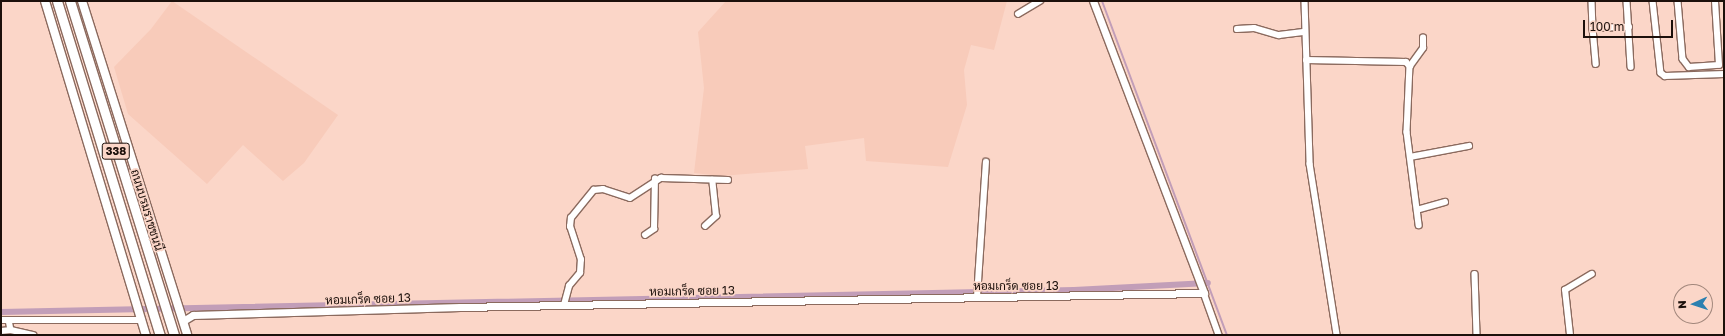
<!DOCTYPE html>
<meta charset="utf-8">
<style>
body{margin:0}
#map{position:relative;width:1725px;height:336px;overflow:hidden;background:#fbd6c8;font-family:"Golos Text",Sarabun,sans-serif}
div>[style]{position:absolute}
.built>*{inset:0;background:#f8cbba}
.stream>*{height:2px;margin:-1px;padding:0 1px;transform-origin:1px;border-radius:1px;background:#c29eb8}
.canal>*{height:6px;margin:-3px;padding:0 3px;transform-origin:3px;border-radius:3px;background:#c29eb8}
.roads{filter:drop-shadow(1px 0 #8b6a5e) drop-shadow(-1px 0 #8b6a5e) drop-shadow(0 1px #8b6a5e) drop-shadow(0 -1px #8b6a5e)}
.minor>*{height:5.5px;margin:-2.75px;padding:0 2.75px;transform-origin:2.75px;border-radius:2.75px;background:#fff}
.tertiary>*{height:7px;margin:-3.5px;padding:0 3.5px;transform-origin:3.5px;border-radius:3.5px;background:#fff}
.secondary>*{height:8px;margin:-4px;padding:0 4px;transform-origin:4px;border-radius:4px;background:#fff}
.trunk>*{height:9px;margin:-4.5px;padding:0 4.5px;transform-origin:4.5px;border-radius:4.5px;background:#fff}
span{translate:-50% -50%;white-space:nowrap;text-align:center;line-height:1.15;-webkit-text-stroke:3.5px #fbd6c8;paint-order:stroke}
.shield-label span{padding:1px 3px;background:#fbd6c8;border:1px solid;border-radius:3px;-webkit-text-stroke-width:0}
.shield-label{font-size:11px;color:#1c100b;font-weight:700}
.street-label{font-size:12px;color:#1c100b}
.frame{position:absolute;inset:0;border:2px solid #1c100b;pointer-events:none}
.north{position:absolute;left:1673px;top:284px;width:40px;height:40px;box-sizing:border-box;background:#fbd6c8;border:1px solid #a2877c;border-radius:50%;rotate:267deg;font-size:11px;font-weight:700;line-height:16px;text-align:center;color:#1c100b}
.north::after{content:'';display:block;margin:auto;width:14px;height:18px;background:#2c80b0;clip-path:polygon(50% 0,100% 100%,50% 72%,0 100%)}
.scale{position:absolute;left:1583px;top:20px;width:90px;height:18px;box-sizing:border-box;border:2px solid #1c100b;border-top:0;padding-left:5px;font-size:12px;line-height:14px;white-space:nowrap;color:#1c100b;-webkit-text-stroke:3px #fbd6c8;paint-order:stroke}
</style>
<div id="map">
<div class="built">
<div style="clip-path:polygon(172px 1px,338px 115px,304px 163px,283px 181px,243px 145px,207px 184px,128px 114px,114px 67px,151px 29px)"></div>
<div style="clip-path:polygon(726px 1px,1007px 1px,994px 50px,971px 45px,964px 70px,967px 105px,948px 167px,866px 161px,864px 138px,805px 146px,808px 169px,721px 176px,694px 173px,704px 88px,698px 32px)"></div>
</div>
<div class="stream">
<div style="left:1102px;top:1px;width:357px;rotate:69.5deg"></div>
</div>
<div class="canal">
<div style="left:1px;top:312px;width:1073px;rotate:-1.17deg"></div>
<div style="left:1074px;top:290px;width:134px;rotate:-3deg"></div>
</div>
<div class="roads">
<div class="minor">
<div style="left:1305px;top:1px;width:163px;rotate:88.2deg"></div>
<div style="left:1310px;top:164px;width:173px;rotate:81deg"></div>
<div style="left:1592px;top:1px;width:27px;rotate:88deg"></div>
<div style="left:1593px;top:28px;width:36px;rotate:-2deg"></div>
<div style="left:1627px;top:1px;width:66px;rotate:86.5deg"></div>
<div style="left:1653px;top:1px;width:72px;rotate:83.7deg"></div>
<div style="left:1661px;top:73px;width:5px;rotate:37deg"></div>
<div style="left:1665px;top:76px;width:59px;rotate:-1.9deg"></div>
<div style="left:1678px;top:1px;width:58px;rotate:85.1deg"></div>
<div style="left:1683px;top:59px;width:10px;rotate:53deg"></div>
<div style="left:1689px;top:67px;width:30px;rotate:-4deg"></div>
<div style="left:1719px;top:65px;width:64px;rotate:-93.6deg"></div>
<div style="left:1018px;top:14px;width:26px;rotate:-31deg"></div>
<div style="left:1593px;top:28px;width:36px;rotate:85deg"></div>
<div style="left:1237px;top:29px;width:17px;rotate:-3deg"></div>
<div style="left:1254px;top:28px;width:26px;rotate:16deg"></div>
<div style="left:1279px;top:35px;width:26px;rotate:-7deg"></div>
<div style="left:1306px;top:60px;width:100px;rotate:1.1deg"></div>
<div style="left:1406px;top:62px;width:6px;rotate:45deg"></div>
<div style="left:1410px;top:66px;width:66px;rotate:92.6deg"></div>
<div style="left:1407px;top:132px;width:94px;rotate:82.6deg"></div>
<div style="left:1410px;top:66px;width:22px;rotate:-54deg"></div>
<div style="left:1423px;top:48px;width:10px;rotate:-90deg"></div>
<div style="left:1410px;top:157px;width:60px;rotate:-10.6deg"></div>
<div style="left:1417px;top:210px;width:29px;rotate:-16deg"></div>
<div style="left:705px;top:226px;width:15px;rotate:-42deg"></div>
<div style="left:716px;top:216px;width:36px;rotate:-96deg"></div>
<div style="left:645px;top:235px;width:11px;rotate:-34deg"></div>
<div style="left:654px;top:229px;width:50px;rotate:-88.9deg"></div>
<div style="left:1475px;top:274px;width:61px;rotate:88.1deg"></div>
<div style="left:1204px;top:293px;width:45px;rotate:70.3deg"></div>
<div style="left:977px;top:297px;width:135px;rotate:-86.2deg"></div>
<div style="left:564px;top:305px;width:20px;rotate:-75deg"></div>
<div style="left:569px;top:286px;width:17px;rotate:-50deg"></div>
<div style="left:580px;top:273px;width:13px;rotate:-86deg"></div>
<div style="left:581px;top:260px;width:35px;rotate:-108deg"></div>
<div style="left:570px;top:227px;width:9px;rotate:-84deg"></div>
<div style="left:571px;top:218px;width:36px;rotate:-51deg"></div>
<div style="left:594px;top:190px;width:9px;rotate:-6deg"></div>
<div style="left:603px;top:189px;width:28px;rotate:18deg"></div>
<div style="left:630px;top:198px;width:37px;rotate:-33deg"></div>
<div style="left:661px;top:178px;width:67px;rotate:1.7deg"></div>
<div style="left:1px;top:320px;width:141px"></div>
<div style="left:9px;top:320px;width:10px;rotate:79deg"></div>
<div style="left:11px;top:330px;width:23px;rotate:13deg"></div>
<div style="left:1px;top:331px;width:10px;rotate:-6deg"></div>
<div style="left:1570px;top:335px;width:45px;rotate:-96.3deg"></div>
<div style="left:1565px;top:290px;width:31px;rotate:-31deg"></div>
</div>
<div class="tertiary">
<div style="left:183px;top:321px;width:12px;rotate:-31deg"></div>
<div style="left:193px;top:315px;width:267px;rotate:-1.7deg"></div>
<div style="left:460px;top:307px;width:744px;rotate:-1.08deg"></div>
<div style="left:1204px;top:293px;width:312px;rotate:-110.8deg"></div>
</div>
<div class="secondary">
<div style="left:45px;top:1px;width:349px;rotate:73.2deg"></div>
<div style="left:82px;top:1px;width:350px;rotate:72.5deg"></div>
</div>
<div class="trunk">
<div style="left:57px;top:1px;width:350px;rotate:72.9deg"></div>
<div style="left:70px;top:1px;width:350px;rotate:72.7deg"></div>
</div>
</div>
<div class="shield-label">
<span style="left:116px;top:151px">338</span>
</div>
<div class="street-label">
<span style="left:147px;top:210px;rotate:73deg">ถนนบรมราชชนนี</span>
<span style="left:1016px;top:286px">หอมเกร็ด ซอย 13</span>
<span style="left:692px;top:291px;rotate:-1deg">หอมเกร็ด ซอย 13</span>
<span style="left:368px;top:299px;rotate:-2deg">หอมเกร็ด ซอย 13</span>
</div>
<div class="frame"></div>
<div class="north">N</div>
<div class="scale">100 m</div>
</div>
